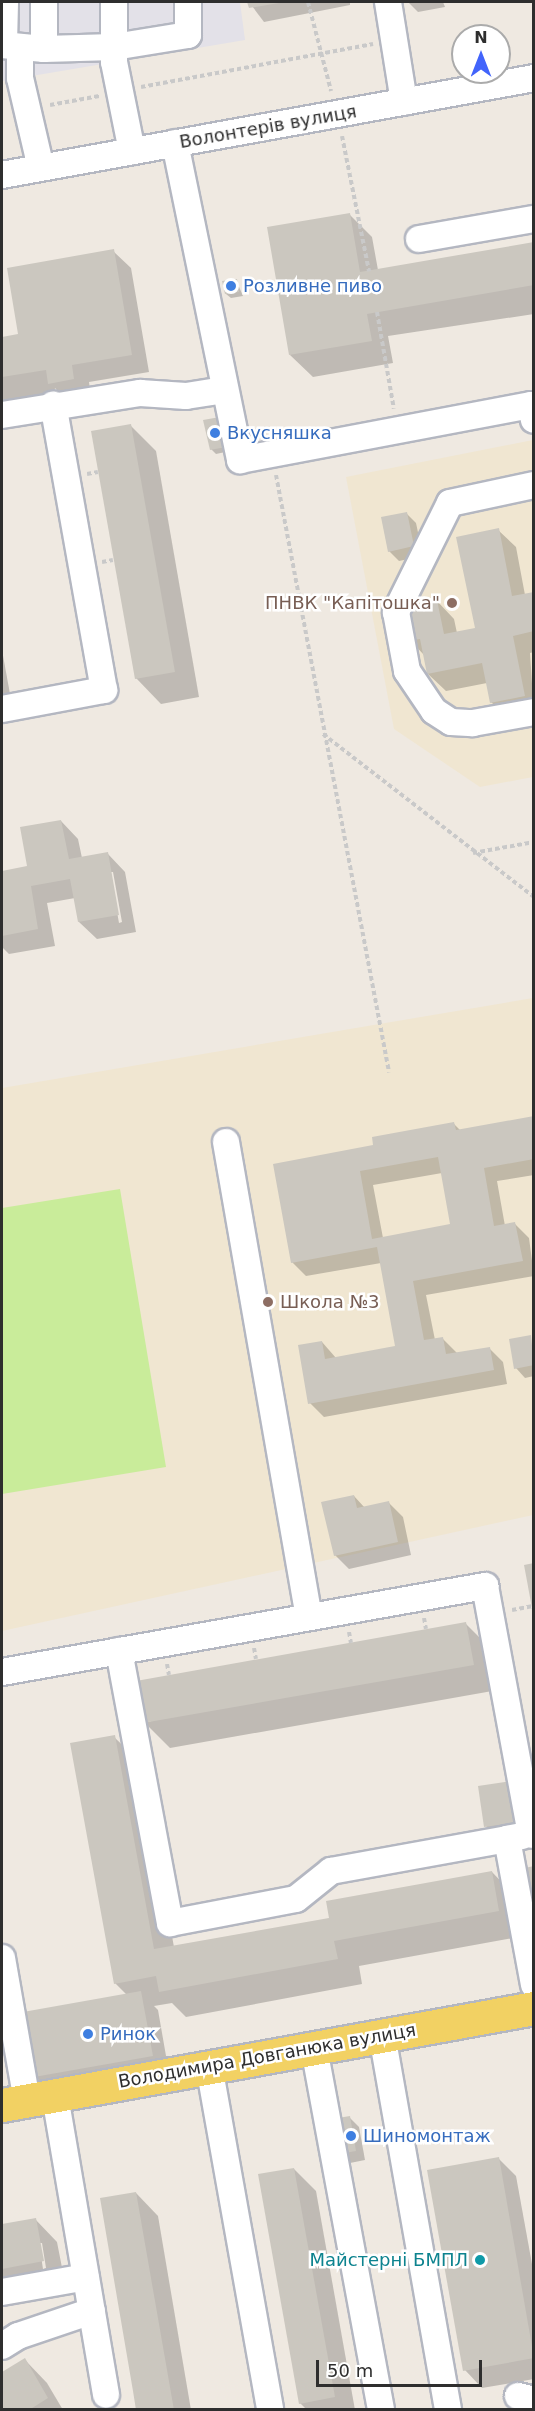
<!DOCTYPE html>
<meta charset="utf-8">
<style>
body{margin:0}
#map{position:relative;width:535px;height:2411px;overflow:hidden;background:#efe9e1;font-family:"DejaVu Sans",sans-serif}
div>[style]{position:absolute}
.industrial>*{inset:0;background:#e3e1e8}
.education>*{inset:0;background:#f0e6d1}
.pitch>*{inset:0;background:#c9ec9a}
.shadow>*{inset:0;background:#0003}
.building>*{inset:0;background:#cbc7bf}
.path>*{height:4px;margin-top:-2px;transform-origin:0;background:repeating-linear-gradient(90deg,#c9c9c9 0 4.5px,transparent 0 7.5px)}
.roads{filter:drop-shadow(2px 0 #b4b7c1) drop-shadow(-2px 0 #b4b7c1) drop-shadow(0 2px #b4b7c1) drop-shadow(0 -2px #b4b7c1)}
.minor>*{height:26px;margin:-13px;padding:0 13px;transform-origin:13px;border-radius:13px;background:#fff}
.major>*{height:33px;margin:-16.5px;padding:0 16.5px;transform-origin:16.5px;border-radius:16.5px;background:#f2d163}
.dots>*{width:16px;height:16px;translate:-50% -50%;box-sizing:border-box;border:3px solid #fff;border-radius:50%}
span{translate:-50% -50%;white-space:nowrap;text-align:center;line-height:1.15;-webkit-text-stroke:5px #fff;paint-order:stroke}
.street-label{font-size:18px;color:#2e2e2e}
.shop-label{font-size:18px;color:#366cbe}
.left{translate:0 -50%;text-align:left}
.education-label{font-size:18px;color:#785e54}
.right{translate:-100% -50%;text-align:right}
.culture-label{font-size:18px;color:#0d838f}
.frame{position:absolute;inset:0;border:3px solid #2e2e2e;pointer-events:none}
.north{position:absolute;left:451px;top:24px;width:60px;height:60px;box-sizing:border-box;background:#fff;border:2px solid #ababab;border-radius:50%;rotate:0deg;font-size:16px;font-weight:700;line-height:24px;text-align:center;color:#2e2e2e}
.north::after{content:'';display:block;margin:auto;width:21px;height:27px;background:#4264fb;clip-path:polygon(50% 0,100% 100%,50% 72%,0 100%)}
.scale{position:absolute;left:316px;top:2360px;width:166px;height:27px;box-sizing:border-box;border:3px solid #2e2e2e;border-top:0;padding-left:8px;font-size:18px;line-height:21px;white-space:nowrap;color:#2e2e2e;-webkit-text-stroke:4px #fff;paint-order:stroke}
</style>
<div id="map">
<div class="industrial">
<div style="clip-path:polygon(2px 2px,240px 2px,245px 40px,2px 81px)"></div>
</div>
<div class="education">
<div style="clip-path:polygon(533px 440px,533px 777px,480px 787px,394px 729px,346px 477px)"></div>
<div style="clip-path:polygon(533px 998px,533px 1515px,2px 1631px,2px 1088px)"></div>
</div>
<div class="pitch">
<div style="clip-path:polygon(120px 1189px,166px 1467px,2px 1494px,2px 1208px)"></div>
</div>
<div class="shadow">
<div style="clip-path:polygon(249px 2px,350px 2px,350px 5px,264px 22px)"></div>
<div style="clip-path:polygon(443px 2px,445px 7px,418px 12px,408px 2px)"></div>
<div style="clip-path:polygon(349px 214px,372px 237px,378px 270px,534px 244px,534px 314px,388px 336px,393px 363px,313px 377px,290px 355px)"></div>
<div style="clip-path:polygon(113px 251px,131px 268px,149px 372px,89px 382px,91px 397px,67px 401px,55px 388px,54px 398px,2px 407px,2px 338px,23px 335px)"></div>
<div style="clip-path:polygon(236px 280px,243px 296px,231px 298px,226px 294px)"></div>
<div style="clip-path:polygon(205px 421px,230px 451px,216px 454px,211px 449px)"></div>
<div style="clip-path:polygon(131px 426px,156px 451px,199px 697px,161px 704px,136px 678px)"></div>
<div style="clip-path:polygon(407px 514px,416px 523px,423px 556px,399px 561px,389px 551px)"></div>
<div style="clip-path:polygon(498px 530px,516px 547px,525px 595px,534px 593px,534px 652px,530px 653px,534px 714px,509px 719px,491px 702px,487px 683px,446px 691px,428px 674px,424px 655px,410px 640px,437px 601px,454px 619px,457px 633px,476px 629px)"></div>
<div style="clip-path:polygon(2px 650px,14px 716px,2px 718px)"></div>
<div style="clip-path:polygon(evenodd,61px 821px,78px 839px,82px 858px,108px 854px,125px 872px,136px 932px,97px 939px,79px 922px,75px 898px,47px 903px,55px 946px,9px 954px,2px 947px,2px 873px,29px 868px,61px 821px,110px 872px,113px 872px,122px 922px,119px 923px,110px 872px)"></div>
<div style="clip-path:polygon(evenodd,534px 1118px,534px 1175px,497px 1181px,505px 1226px,515px 1224px,529px 1238px,534px 1276px,426px 1295px,435px 1340px,443px 1339px,457px 1353px,489px 1348px,503px 1362px,507px 1384px,324px 1417px,310px 1403px,322px 1342px,336px 1358px,396px 1347px,381px 1263px,306px 1276px,292px 1262px,375px 1146px,454px 1124px,461px 1131px,534px 1118px,442px 1173px,452px 1226px,383px 1238px,373px 1185px,442px 1173px)"></div>
<div style="clip-path:polygon(530px 1337px,534px 1376px,525px 1378px,516px 1368px)"></div>
<div style="clip-path:polygon(354px 1496px,365px 1508px,389px 1503px,403px 1517px,411px 1555px,349px 1569px,335px 1555px)"></div>
<div style="clip-path:polygon(466px 1624px,491px 1649px,498px 1690px,170px 1748px,145px 1723px)"></div>
<div style="clip-path:polygon(114px 1737px,140px 1762px,174px 1947px,331px 1919px,492px 1872px,517px 1898px,524px 1936px,359px 1966px,362px 1984px,186px 2017px,172px 2003px,154px 2006px,158px 2010px,169px 2073px,53px 2094px,35px 2076px,127px 1995px,115px 1983px)"></div>
<div style="clip-path:polygon(480px 1787px,527px 1831px,495px 1836px,486px 1826px)"></div>
<div style="clip-path:polygon(349px 2117px,359px 2127px,365px 2160px,350px 2163px,340px 2154px)"></div>
<div style="clip-path:polygon(498px 2158px,516px 2176px,534px 2275px,534px 2379px,482px 2388px,465px 2370px)"></div>
<div style="clip-path:polygon(294px 2169px,316px 2191px,355px 2410px,307px 2410px,300px 2403px)"></div>
<div style="clip-path:polygon(136px 2193px,158px 2216px,191px 2410px,138px 2410px)"></div>
<div style="clip-path:polygon(evenodd,35px 2219px,57px 2242px,65px 2283px,2px 2294px,2px 2225px,35px 2219px,39px 2243px,42px 2243px,46px 2268px,43px 2269px,39px 2243px)"></div>
<div style="clip-path:polygon(25px 2360px,47px 2383px,63px 2410px,2px 2410px,2px 2374px)"></div>
</div>
<div class="building">
<div style="clip-path:polygon(247px 2px,279px 2px,279px 3px,249px 8px)"></div>
<div style="clip-path:polygon(350px 213px,360px 272px,534px 242px,534px 285px,367px 314px,372px 341px,289px 355px,267px 227px)"></div>
<div style="clip-path:polygon(114px 249px,132px 355px,72px 365px,74px 379px,48px 384px,46px 370px,2px 377px,2px 337px,18px 334px,7px 268px)"></div>
<div style="clip-path:polygon(237px 279px,239px 292px,225px 294px,222px 281px)"></div>
<div style="clip-path:polygon(220px 417px,226px 447px,210px 450px,203px 420px)"></div>
<div style="clip-path:polygon(131px 424px,175px 672px,135px 679px,91px 431px)"></div>
<div style="clip-path:polygon(407px 512px,414px 546px,388px 552px,381px 517px)"></div>
<div style="clip-path:polygon(499px 528px,512px 596px,534px 592px,534px 631px,513px 636px,525px 696px,490px 703px,482px 663px,427px 674px,420px 639px,408px 641px,401px 607px,437px 600px,444px 634px,475px 628px,456px 537px)"></div>
<div style="clip-path:polygon(61px 820px,69px 859px,108px 852px,119px 915px,78px 922px,70px 879px,31px 886px,38px 929px,2px 936px,2px 871px,27px 866px,20px 827px)"></div>
<div style="clip-path:polygon(evenodd,534px 1116px,534px 1159px,484px 1168px,494px 1226px,515px 1222px,523px 1261px,413px 1281px,424px 1340px,443px 1337px,446px 1354px,490px 1347px,494px 1370px,308px 1404px,298px 1345px,322px 1341px,325px 1359px,395px 1346px,377px 1247px,291px 1263px,273px 1164px,373px 1145px,372px 1137px,454px 1122px,456px 1130px,534px 1116px,438px 1157px,450px 1224px,372px 1239px,360px 1171px,438px 1157px)"></div>
<div style="clip-path:polygon(531px 1335px,534px 1365px,514px 1369px,509px 1339px)"></div>
<div style="clip-path:polygon(354px 1495px,357px 1508px,389px 1501px,398px 1542px,334px 1556px,321px 1502px)"></div>
<div style="clip-path:polygon(534px 1563px,534px 1608px,532px 1608px,524px 1565px)"></div>
<div style="clip-path:polygon(466px 1622px,474px 1665px,143px 1723px,136px 1681px)"></div>
<div style="clip-path:polygon(115px 1735px,154px 1949px,329px 1918px,326px 1901px,492px 1871px,499px 1911px,334px 1941px,338px 1959px,159px 1992px,156px 1976px,114px 1984px,70px 1743px)"></div>
<div style="clip-path:polygon(512px 1781px,518px 1822px,484px 1827px,478px 1786px)"></div>
<div style="clip-path:polygon(534px 1866px,534px 1921px,520px 1869px)"></div>
<div style="clip-path:polygon(141px 1991px,153px 2056px,34px 2077px,23px 2012px)"></div>
<div style="clip-path:polygon(350px 2116px,356px 2151px,339px 2154px,332px 2119px)"></div>
<div style="clip-path:polygon(499px 2157px,534px 2358px,463px 2371px,427px 2170px)"></div>
<div style="clip-path:polygon(294px 2168px,335px 2397px,299px 2404px,258px 2174px)"></div>
<div style="clip-path:polygon(136px 2192px,174px 2410px,136px 2410px,133px 2391px,100px 2198px)"></div>
<div style="clip-path:polygon(36px 2218px,44px 2261px,2px 2269px,2px 2224px)"></div>
<div style="clip-path:polygon(25px 2358px,48px 2398px,29px 2410px,2px 2410px,2px 2372px)"></div>
</div>
<div class="path">
<div style="left:308px;top:2px;width:92px;rotate:75.5deg"></div>
<div style="left:141px;top:87px;width:236px;rotate:-10.5deg"></div>
<div style="left:50px;top:105px;width:50px;rotate:-10.4deg"></div>
<div style="left:342px;top:136px;width:138px;rotate:78.7deg"></div>
<div style="left:377px;top:312px;width:98px;rotate:80.1deg"></div>
<div style="left:87px;top:474px;width:11px;rotate:-10deg"></div>
<div style="left:276px;top:475px;width:608px;rotate:79.28deg"></div>
<div style="left:102px;top:562px;width:11px;rotate:-10deg"></div>
<div style="left:323px;top:734px;width:267px;rotate:37.7deg"></div>
<div style="left:473px;top:853px;width:62px;rotate:-10.2deg"></div>
<div style="left:512px;top:1610px;width:20px;rotate:-11deg"></div>
<div style="left:424px;top:1618px;width:11px;rotate:80deg"></div>
<div style="left:349px;top:1632px;width:11px;rotate:80deg"></div>
<div style="left:254px;top:1648px;width:11px;rotate:80deg"></div>
<div style="left:167px;top:1664px;width:11px;rotate:80deg"></div>
</div>
<div class="roads">
<div class="minor">
<div style="left:114px;top:2px;width:60px;rotate:90deg"></div>
<div style="left:114px;top:62px;width:91px;rotate:78.6deg"></div>
<div style="left:388px;top:2px;width:101px;rotate:80.9deg"></div>
<div style="left:4px;top:44px;width:42px;rotate:-88.6deg"></div>
<div style="left:2px;top:45px;width:42px;rotate:5.4deg"></div>
<div style="left:44px;top:49px;width:47px;rotate:-90deg"></div>
<div style="left:20px;top:49px;width:29px;rotate:90deg"></div>
<div style="left:20px;top:78px;width:92px;rotate:76.9deg"></div>
<div style="left:44px;top:49px;width:70px;rotate:-1.6deg"></div>
<div style="left:114px;top:47px;width:75px;rotate:-9.2deg"></div>
<div style="left:188px;top:35px;width:33px;rotate:-90deg"></div>
<div style="left:175px;top:143px;width:324px;rotate:78.4deg"></div>
<div style="left:240px;top:460px;width:296px;rotate:-10.7deg"></div>
<div style="left:531px;top:405px;width:15px;rotate:79deg"></div>
<div style="left:2px;top:175px;width:541px;rotate:-10.33deg"></div>
<div style="left:419px;top:239px;width:117px;rotate:-9.9deg"></div>
<div style="left:2px;top:415px;width:140px;rotate:-9.1deg"></div>
<div style="left:140px;top:393px;width:46px;rotate:3.7deg"></div>
<div style="left:186px;top:396px;width:38px;rotate:-9deg"></div>
<div style="left:534px;top:485px;width:86px;rotate:167.9deg"></div>
<div style="left:450px;top:503px;width:122px;rotate:116.4deg"></div>
<div style="left:396px;top:612px;width:60px;rotate:79.4deg"></div>
<div style="left:407px;top:671px;width:48px;rotate:56deg"></div>
<div style="left:434px;top:711px;width:20px;rotate:33deg"></div>
<div style="left:451px;top:722px;width:22px;rotate:3deg"></div>
<div style="left:473px;top:723px;width:62px;rotate:-10.2deg"></div>
<div style="left:2px;top:709px;width:104px;rotate:-10.6deg"></div>
<div style="left:104px;top:690px;width:290px;rotate:-100.1deg"></div>
<div style="left:226px;top:1142px;width:482px;rotate:80.1deg"></div>
<div style="left:119px;top:1651px;width:277px;rotate:79.4deg"></div>
<div style="left:170px;top:1923px;width:128px;rotate:-10.8deg"></div>
<div style="left:296px;top:1899px;width:45px;rotate:-38.7deg"></div>
<div style="left:331px;top:1871px;width:179px;rotate:-10.3deg"></div>
<div style="left:2px;top:1672px;width:491px;rotate:-10.1deg"></div>
<div style="left:485px;top:1586px;width:253px;rotate:79.5deg"></div>
<div style="left:522px;top:1836px;width:15px;rotate:169deg"></div>
<div style="left:507px;top:1839px;width:148px;rotate:79.5deg"></div>
<div style="left:2px;top:1958px;width:145px;rotate:80.1deg"></div>
<div style="left:382px;top:2035px;width:381px;rotate:80deg"></div>
<div style="left:314px;top:2048px;width:368px;rotate:79.5deg"></div>
<div style="left:209px;top:2066px;width:349px;rotate:79.9deg"></div>
<div style="left:55px;top:2096px;width:303px;rotate:80.3deg"></div>
<div style="left:2px;top:2292px;width:85px;rotate:-10.1deg"></div>
<div style="left:2px;top:2346px;width:19px;rotate:-32deg"></div>
<div style="left:18px;top:2336px;width:78px;rotate:-18.7deg"></div>
<div style="left:518px;top:2396px;width:16px;rotate:14deg"></div>
</div>
<div class="major">
<div style="left:2px;top:2105px;width:541px;rotate:-10.33deg"></div>
</div>
</div>
<div class="dots">
<div style="left:231px;top:286px;background:#3f7fe0"></div>
<div style="left:215px;top:433px;background:#3f7fe0"></div>
<div style="left:452px;top:603px;background:#8d6e63"></div>
<div style="left:268px;top:1302px;background:#8d6e63"></div>
<div style="left:88px;top:2034px;background:#3f7fe0"></div>
<div style="left:351px;top:2136px;background:#3f7fe0"></div>
<div style="left:480px;top:2260px;background:#0f9aa8"></div>
</div>
<div class="street-label">
<span style="left:268px;top:127px;rotate:-10deg">Волонтерів вулиця</span>
<span style="left:267px;top:2056px;rotate:-10deg">Володимира Довганюка вулиця</span>
</div>
<div class="shop-label">
<span class="left" style="left:243px;top:286px">Розливне пиво</span>
<span class="left" style="left:227px;top:433px">Вкусняшка</span>
<span class="left" style="left:100px;top:2034px">Ринок</span>
<span class="left" style="left:363px;top:2136px">Шиномонтаж</span>
</div>
<div class="education-label">
<span class="right" style="left:440px;top:603px">ПНВК "Капітошка"</span>
<span class="left" style="left:280px;top:1302px">Школа №3</span>
</div>
<div class="culture-label">
<span class="right" style="left:468px;top:2260px">Майстерні БМПЛ</span>
</div>
<div class="frame"></div>
<div class="north">N</div>
<div class="scale">50 m</div>
</div>
